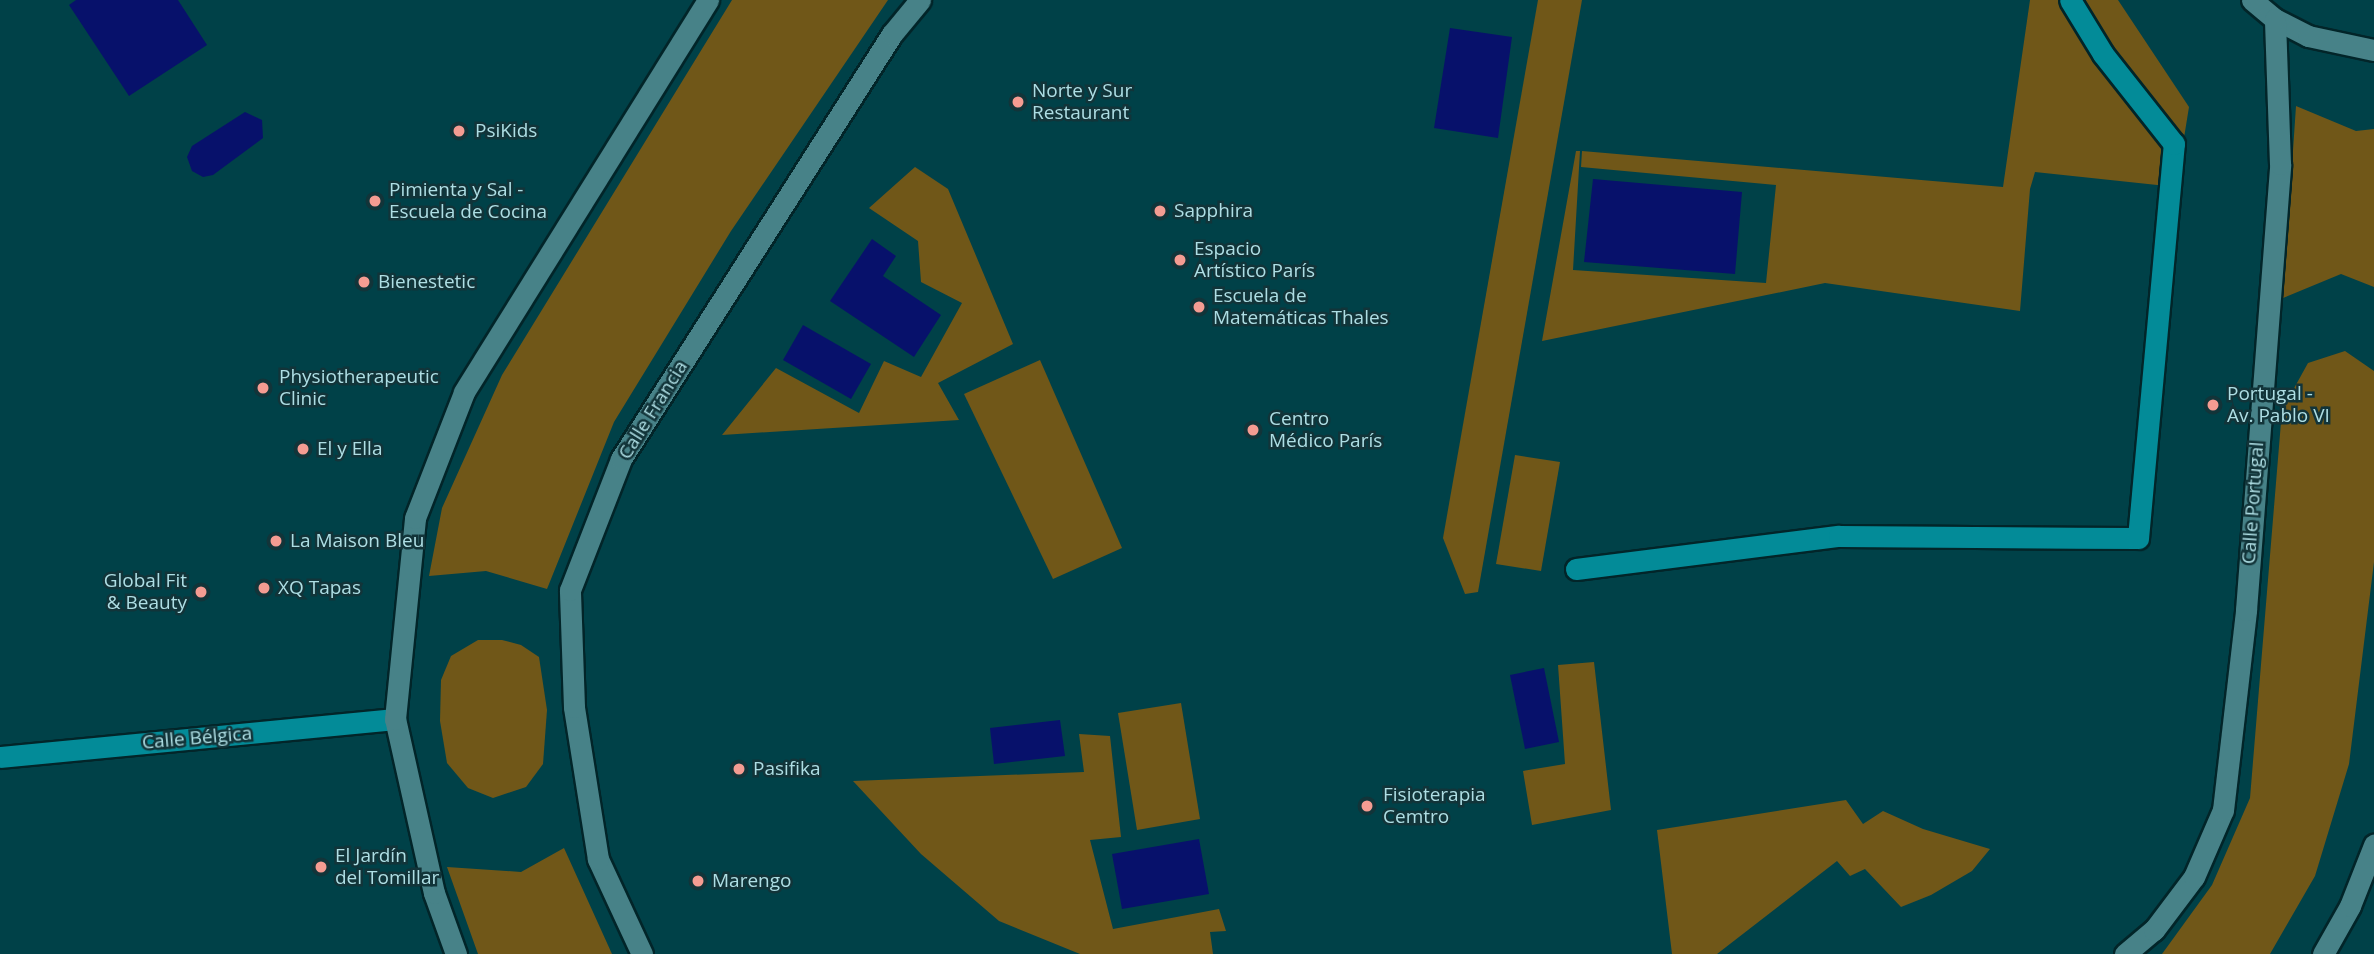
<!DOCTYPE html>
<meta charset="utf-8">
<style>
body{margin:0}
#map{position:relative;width:2374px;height:954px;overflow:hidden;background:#004148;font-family:"Open Sans",sans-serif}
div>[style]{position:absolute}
.green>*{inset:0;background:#705718}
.water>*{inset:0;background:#07116b}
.roads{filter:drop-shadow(2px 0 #022529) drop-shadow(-2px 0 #022529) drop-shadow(0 2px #022529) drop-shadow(0 -2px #022529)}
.street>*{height:21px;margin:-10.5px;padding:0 10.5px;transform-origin:10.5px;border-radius:10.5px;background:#038b98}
.secondary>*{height:21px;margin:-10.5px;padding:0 10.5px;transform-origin:10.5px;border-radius:10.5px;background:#478288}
.dots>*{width:19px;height:19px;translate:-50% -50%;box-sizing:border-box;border:4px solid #123439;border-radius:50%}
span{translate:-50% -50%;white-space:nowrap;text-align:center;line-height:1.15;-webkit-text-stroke:5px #123439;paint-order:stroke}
.poi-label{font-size:19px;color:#aedee4}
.left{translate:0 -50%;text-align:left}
.right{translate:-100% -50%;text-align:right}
.street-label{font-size:19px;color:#aedee4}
</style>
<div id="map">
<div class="green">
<div style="clip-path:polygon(732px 0,888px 0,731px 231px,614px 422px,547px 589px,486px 571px,429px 576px,442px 508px,502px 375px)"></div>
<div style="clip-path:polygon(1538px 0,1582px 0,1478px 592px,1465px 594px,1443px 538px)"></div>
<div style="clip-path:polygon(2030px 0,2118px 0,2189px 107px,2176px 187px,2035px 172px,2030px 189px,2020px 311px,1825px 283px,1542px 341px,1576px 151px,1580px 151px,1573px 270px,1766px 283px,1776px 185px,1581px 167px,1582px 151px,2003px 187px)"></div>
<div style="clip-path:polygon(2296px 106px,2356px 131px,2374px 129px,2374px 287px,2341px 274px,2283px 298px)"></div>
<div style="clip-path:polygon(915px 167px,948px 189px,1013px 344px,938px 383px,959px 420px,722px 435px,776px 368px,859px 413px,884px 361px,921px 377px,962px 303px,921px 282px,918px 241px,869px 208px)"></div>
<div style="clip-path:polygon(2345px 351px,2374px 371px,2374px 562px,2349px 764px,2315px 876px,2270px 954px,2162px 954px,2212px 885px,2250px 798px,2282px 410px,2308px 363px)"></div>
<div style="clip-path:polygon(1040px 360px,1122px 548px,1053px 579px,964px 394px)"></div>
<div style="clip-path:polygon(1515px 455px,1560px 462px,1541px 571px,1496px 564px)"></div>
<div style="clip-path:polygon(478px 640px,502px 640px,521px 645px,539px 657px,547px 710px,543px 764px,526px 787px,493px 798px,468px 788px,447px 763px,440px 721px,441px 680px,451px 656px)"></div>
<div style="clip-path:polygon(1594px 662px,1611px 810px,1532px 825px,1523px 771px,1565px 764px,1558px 665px)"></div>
<div style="clip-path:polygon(1181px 703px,1200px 819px,1137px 830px,1118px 713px)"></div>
<div style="clip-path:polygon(1079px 734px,1110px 736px,1121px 837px,1090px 840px,1113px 929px,1219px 909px,1226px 931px,1210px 932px,1213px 954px,1080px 954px,999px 921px,921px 854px,853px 781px,1084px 772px)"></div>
<div style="clip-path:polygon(1846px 800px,1863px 824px,1883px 811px,1923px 829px,1990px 849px,1972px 871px,1931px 895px,1901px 907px,1865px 869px,1850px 876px,1837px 861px,1717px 954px,1672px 954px,1657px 830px)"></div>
<div style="clip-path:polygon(564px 848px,612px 954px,478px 954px,447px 867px,521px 872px)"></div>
</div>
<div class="water">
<div style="clip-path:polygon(76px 0,178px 0,207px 45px,129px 96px,69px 5px)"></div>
<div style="clip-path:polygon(1450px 28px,1512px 37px,1498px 138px,1434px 128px)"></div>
<div style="clip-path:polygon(245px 112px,262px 120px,263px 138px,213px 175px,203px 177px,192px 171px,187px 157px,192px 146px)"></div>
<div style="clip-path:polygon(1593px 179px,1742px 192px,1735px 274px,1584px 262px)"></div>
<div style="clip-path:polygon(872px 239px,896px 256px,883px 276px,941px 315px,914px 357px,830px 301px)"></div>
<div style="clip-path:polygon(803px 325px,871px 364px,851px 399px,783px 360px)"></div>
<div style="clip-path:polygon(1544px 668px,1559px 742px,1525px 749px,1510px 675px)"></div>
<div style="clip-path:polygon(1060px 720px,1065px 756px,994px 764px,990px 728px)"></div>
<div style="clip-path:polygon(1199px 839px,1209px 894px,1122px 909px,1112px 854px)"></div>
</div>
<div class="roads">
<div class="street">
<div style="left:1576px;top:569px;width:265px;rotate:-7.2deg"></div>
<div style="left:1839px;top:536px;width:299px;rotate:0.4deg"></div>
<div style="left:2138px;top:538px;width:396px;rotate:-84.8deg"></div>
<div style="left:2174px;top:144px;width:115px;rotate:-128.3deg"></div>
<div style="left:2103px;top:54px;width:63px;rotate:-121.4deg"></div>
<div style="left:0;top:757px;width:397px;rotate:-5.5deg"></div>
</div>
<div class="secondary">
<div style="left:2252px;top:0;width:30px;rotate:40deg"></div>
<div style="left:2275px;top:19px;width:37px;rotate:27deg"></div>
<div style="left:2308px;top:36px;width:67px;rotate:12deg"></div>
<div style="left:456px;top:954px;width:65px;rotate:-109.8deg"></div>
<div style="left:434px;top:893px;width:178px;rotate:-102.6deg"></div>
<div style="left:395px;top:719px;width:202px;rotate:-84.3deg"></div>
<div style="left:415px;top:518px;width:135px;rotate:-68.7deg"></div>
<div style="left:464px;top:392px;width:462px;rotate:-58.1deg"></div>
<div style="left:642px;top:954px;width:105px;rotate:-114.9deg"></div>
<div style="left:598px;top:859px;width:154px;rotate:-99deg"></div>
<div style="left:574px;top:707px;width:117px;rotate:-92deg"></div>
<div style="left:570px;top:590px;width:141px;rotate:-68.7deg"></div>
<div style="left:621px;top:459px;width:504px;rotate:-57.48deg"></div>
<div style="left:892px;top:34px;width:44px;rotate:-50.5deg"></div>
<div style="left:2125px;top:954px;width:38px;rotate:-40deg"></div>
<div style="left:2154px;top:930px;width:66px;rotate:-53deg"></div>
<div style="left:2194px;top:877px;width:73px;rotate:-66.6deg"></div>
<div style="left:2223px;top:810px;width:201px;rotate:-83.4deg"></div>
<div style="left:2246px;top:610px;width:447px;rotate:-85.6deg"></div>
<div style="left:2280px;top:164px;width:145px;rotate:-92deg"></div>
<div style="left:2323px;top:954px;width:55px;rotate:-60.6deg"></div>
<div style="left:2350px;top:906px;width:66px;rotate:-68.5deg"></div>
</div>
</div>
<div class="dots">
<div style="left:1018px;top:102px;background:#f59c92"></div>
<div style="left:459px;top:131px;background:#f59c92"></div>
<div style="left:375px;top:201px;background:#f59c92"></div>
<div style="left:1160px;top:211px;background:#f59c92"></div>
<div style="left:1180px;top:260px;background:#f59c92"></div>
<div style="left:364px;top:282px;background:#f59c92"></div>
<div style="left:1199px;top:307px;background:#f59c92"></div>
<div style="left:263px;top:388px;background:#f59c92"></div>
<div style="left:2213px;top:405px;background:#f59c92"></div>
<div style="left:1253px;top:430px;background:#f59c92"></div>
<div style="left:303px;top:449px;background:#f59c92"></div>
<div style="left:276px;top:541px;background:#f59c92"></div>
<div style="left:264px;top:588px;background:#f59c92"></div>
<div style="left:201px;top:592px;background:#f59c92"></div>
<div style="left:739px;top:769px;background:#f59c92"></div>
<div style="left:1367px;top:806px;background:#f59c92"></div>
<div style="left:321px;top:867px;background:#f59c92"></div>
<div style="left:698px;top:881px;background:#f59c92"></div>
</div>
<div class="poi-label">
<span class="left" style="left:1032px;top:102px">Norte y Sur<br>Restaurant</span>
<span class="left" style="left:475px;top:131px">PsiKids</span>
<span class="left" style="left:389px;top:201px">Pimienta y Sal -<br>Escuela de Cocina</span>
<span class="left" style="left:1174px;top:211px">Sapphira</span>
<span class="left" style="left:1194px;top:260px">Espacio<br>Artístico París</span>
<span class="left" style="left:378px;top:282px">Bienestetic</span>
<span class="left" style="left:1213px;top:307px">Escuela de<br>Matemáticas Thales</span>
<span class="left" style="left:279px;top:388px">Physiotherapeutic<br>Clinic</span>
<span class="left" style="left:2227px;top:405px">Portugal -<br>Av. Pablo VI</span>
<span class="left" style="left:1269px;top:430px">Centro<br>Médico París</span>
<span class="left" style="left:317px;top:449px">El y Ella</span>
<span class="left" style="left:290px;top:541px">La Maison Bleu</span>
<span class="right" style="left:187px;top:592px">Global Fit<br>&amp; Beauty</span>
<span class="left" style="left:278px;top:588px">XQ Tapas</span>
<span class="left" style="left:753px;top:769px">Pasifika</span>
<span class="left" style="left:1383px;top:806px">Fisioterapia<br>Cemtro</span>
<span class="left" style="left:335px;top:867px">El Jardín<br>del Tomillar</span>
<span class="left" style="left:712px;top:881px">Marengo</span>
</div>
<div class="street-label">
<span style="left:653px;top:410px;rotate:-58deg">Calle Francia</span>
<span style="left:2253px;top:503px;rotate:-86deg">Calle Portugal</span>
<span style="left:197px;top:738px;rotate:-5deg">Calle Bélgica</span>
</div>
</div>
